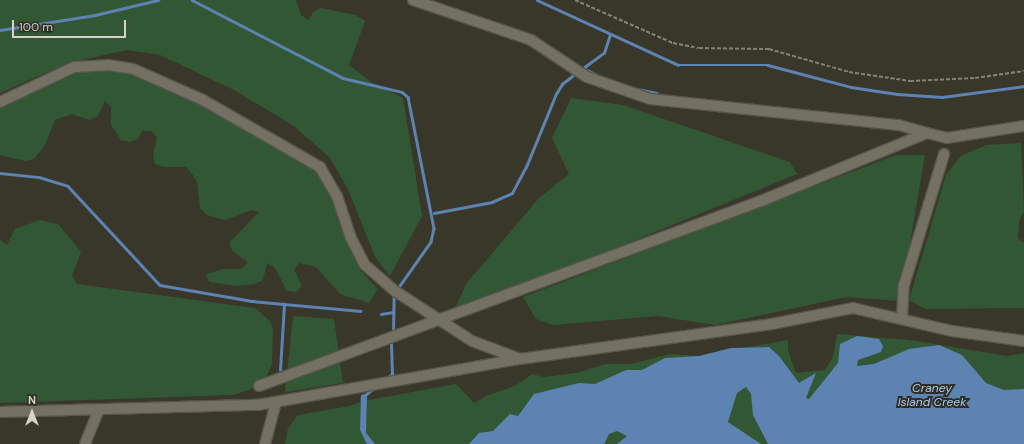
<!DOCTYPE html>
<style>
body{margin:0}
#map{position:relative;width:1024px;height:444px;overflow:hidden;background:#39372a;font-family:"DM Sans",sans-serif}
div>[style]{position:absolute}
.green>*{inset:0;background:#325735}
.water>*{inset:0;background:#5c83b1}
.stream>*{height:2.5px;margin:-1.25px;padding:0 1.25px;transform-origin:1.25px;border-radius:1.25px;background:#5c83b1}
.path>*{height:1.5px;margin-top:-0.75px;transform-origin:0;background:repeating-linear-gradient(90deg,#838277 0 4px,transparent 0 6px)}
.roads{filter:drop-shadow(1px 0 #57554a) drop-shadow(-1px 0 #57554a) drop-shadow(0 1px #57554a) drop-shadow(0 -1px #57554a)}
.minor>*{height:10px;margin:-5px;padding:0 5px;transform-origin:5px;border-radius:5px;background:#747163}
span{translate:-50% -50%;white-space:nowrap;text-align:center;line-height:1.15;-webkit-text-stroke:4px #2f2d21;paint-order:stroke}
.water-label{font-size:12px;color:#a9cbf3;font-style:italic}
.north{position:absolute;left:12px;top:392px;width:40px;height:40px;-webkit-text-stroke:3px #2f2d21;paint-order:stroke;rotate:0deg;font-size:11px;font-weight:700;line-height:16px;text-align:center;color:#d4d3cb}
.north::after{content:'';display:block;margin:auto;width:14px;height:18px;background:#d4d3cb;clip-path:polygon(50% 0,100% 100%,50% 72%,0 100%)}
.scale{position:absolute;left:12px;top:20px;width:114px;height:18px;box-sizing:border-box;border:2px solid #d4d3cb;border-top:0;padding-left:5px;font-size:12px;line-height:14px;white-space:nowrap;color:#d4d3cb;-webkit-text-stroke:3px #2f2d21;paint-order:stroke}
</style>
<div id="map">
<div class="green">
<div style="clip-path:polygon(0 0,296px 0,301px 15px,309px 20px,313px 12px,321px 8px,355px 15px,365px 21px,349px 65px,371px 82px,403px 98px,422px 216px,390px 276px,375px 257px,348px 189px,330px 158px,294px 126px,234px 90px,160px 55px,127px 50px,68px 63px,0 93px)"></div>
<div style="clip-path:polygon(102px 66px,134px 72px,296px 147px,317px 169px,346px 223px,350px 248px,360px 270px,378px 289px,369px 303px,340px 294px,316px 267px,299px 263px,294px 270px,302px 285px,297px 292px,287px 291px,275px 268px,267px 263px,263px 280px,255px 284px,237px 286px,209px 282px,206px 274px,224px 269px,242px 269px,248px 262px,233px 252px,229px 243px,259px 212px,251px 210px,225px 220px,207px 215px,200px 208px,197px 182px,192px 174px,186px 167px,164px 167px,155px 164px,153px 155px,157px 137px,151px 131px,142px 131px,138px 139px,130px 142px,121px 140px,111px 125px,111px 107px,105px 101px,98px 116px,89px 120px,72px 114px,55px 120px,45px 145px,34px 159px,25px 161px,0 155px,0 103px,76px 69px)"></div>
<div style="clip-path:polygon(571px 98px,623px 105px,790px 162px,797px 174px,452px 315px,466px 284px,539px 198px,569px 174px,552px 138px)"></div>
<div style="clip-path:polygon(1021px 143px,1024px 212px,1019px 221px,1018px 238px,1024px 243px,1024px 308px,926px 309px,909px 300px,946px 175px,961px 156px,986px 145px)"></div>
<div style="clip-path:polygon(896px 155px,925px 155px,900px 301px,846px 297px,715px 325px,658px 316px,553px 325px,536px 319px,523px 297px)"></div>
<div style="clip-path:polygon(40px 220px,58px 224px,81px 252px,72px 276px,77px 284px,255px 308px,269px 320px,273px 328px,272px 364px,265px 380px,249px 390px,232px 395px,0 403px,0 240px,7px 245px,15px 229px)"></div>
<div style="clip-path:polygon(293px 316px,334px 319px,343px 383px,285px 392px)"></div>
<div style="clip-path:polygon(837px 334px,910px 340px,1007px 356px,1024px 353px,1024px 444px,285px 444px,288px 428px,298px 415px,350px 406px,360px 402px,361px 395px,367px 394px,368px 400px,456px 384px,474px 403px,488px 395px,515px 386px,532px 374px,544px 377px,576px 373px,606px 364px,631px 364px,670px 354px,699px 356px,788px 340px,788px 351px,796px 373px,825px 370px,833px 357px)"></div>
</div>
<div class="water">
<div style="clip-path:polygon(857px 336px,879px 339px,883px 346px,881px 352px,858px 360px,857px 366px,874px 364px,909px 349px,939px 345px,962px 355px,986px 383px,1004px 390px,1024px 389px,1024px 444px,768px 444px,753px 415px,751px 394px,746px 387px,737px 393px,728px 422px,761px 444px,617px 444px,627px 436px,617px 431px,609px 434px,604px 444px,469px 444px,479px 433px,493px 431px,510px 414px,518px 416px,534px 394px,579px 383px,595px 384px,626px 370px,642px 370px,665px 358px,699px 356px,731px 348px,769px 347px,779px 356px,799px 383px,816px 373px,806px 398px,809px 399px,838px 363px,840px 344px)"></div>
<div style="clip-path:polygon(367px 394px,366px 433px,375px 444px,367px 444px,360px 430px,361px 395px)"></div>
</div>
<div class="stream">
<div style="left:192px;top:0;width:170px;rotate:27.3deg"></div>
<div style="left:343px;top:78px;width:61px;rotate:13.3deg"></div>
<div style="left:402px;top:92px;width:8px;rotate:40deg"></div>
<div style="left:408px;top:97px;width:134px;rotate:78.8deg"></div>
<div style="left:434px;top:228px;width:14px;rotate:102deg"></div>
<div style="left:431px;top:242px;width:54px;rotate:125.2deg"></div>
<div style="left:537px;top:0;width:155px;rotate:24.7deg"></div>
<div style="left:678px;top:65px;width:90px"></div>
<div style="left:768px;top:65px;width:86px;rotate:14.8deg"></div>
<div style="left:851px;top:87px;width:48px;rotate:8.5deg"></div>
<div style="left:898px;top:94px;width:44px;rotate:3.9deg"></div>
<div style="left:942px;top:97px;width:83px;rotate:-7.6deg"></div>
<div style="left:0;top:30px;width:96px;rotate:-9deg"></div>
<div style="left:95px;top:15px;width:65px;rotate:-13.4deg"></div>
<div style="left:583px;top:68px;width:25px;rotate:26deg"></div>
<div style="left:583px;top:68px;width:26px;rotate:-36deg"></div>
<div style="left:604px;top:53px;width:19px;rotate:-72deg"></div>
<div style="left:632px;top:88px;width:25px;rotate:11deg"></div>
<div style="left:0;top:173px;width:39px;rotate:6deg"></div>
<div style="left:39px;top:177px;width:30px;rotate:17deg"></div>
<div style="left:68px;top:186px;width:135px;rotate:47.1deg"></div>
<div style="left:160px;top:285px;width:93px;rotate:9.9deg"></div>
<div style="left:252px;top:301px;width:109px;rotate:5.2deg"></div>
<div style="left:434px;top:213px;width:59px;rotate:-10.7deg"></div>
<div style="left:492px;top:202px;width:22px;rotate:-24deg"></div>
<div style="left:512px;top:193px;width:30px;rotate:-62deg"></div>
<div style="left:526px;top:167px;width:79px;rotate:-67.7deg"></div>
<div style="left:556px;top:94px;width:12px;rotate:-59deg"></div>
<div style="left:562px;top:84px;width:16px;rotate:-38deg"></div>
<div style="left:381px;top:314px;width:12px;rotate:-9deg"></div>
<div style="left:393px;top:334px;width:39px;rotate:-89deg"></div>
<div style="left:280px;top:370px;width:66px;rotate:-86.5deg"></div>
<div style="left:386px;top:379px;width:8px;rotate:-40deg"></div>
<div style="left:392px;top:374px;width:33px;rotate:-92deg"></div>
<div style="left:364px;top:396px;width:13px;rotate:-39deg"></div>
</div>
<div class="path">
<div style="left:575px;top:0;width:107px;rotate:23.7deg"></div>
<div style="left:673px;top:43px;width:26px;rotate:11deg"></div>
<div style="left:699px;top:48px;width:70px;rotate:0.8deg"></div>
<div style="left:769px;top:49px;width:83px;rotate:16deg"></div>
<div style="left:849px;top:72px;width:62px;rotate:8.4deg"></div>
<div style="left:910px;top:81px;width:65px;rotate:-2.6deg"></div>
<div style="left:975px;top:78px;width:49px;rotate:-8.1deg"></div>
</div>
<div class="roads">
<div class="minor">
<div style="left:413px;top:0;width:125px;rotate:18.7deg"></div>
<div style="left:531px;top:40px;width:67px;rotate:33.5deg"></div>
<div style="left:587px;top:77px;width:67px;rotate:19.2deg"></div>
<div style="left:650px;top:99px;width:250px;rotate:6deg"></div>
<div style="left:899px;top:125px;width:29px;rotate:16deg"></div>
<div style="left:0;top:102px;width:82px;rotate:-25.3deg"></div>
<div style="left:74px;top:67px;width:34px;rotate:-3deg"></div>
<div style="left:108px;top:65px;width:25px;rotate:9deg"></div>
<div style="left:133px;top:69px;width:77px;rotate:23.9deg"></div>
<div style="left:203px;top:100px;width:135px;rotate:29.8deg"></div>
<div style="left:320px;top:167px;width:34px;rotate:60deg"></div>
<div style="left:337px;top:196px;width:44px;rotate:71.6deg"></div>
<div style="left:351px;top:238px;width:30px;rotate:63deg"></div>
<div style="left:365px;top:265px;width:40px;rotate:41deg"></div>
<div style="left:395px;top:291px;width:92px;rotate:33deg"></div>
<div style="left:472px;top:341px;width:51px;rotate:20.6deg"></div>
<div style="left:520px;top:359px;width:254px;rotate:-7.9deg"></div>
<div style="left:772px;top:324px;width:83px;rotate:-11.2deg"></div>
<div style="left:853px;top:308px;width:102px;rotate:13.1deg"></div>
<div style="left:952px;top:331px;width:73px;rotate:7.9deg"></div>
<div style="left:902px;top:318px;width:33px;rotate:-87deg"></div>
<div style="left:904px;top:285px;width:137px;rotate:-73deg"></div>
<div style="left:259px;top:386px;width:535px;rotate:-20.23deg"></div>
<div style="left:761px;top:201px;width:179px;rotate:-22.3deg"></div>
<div style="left:927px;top:133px;width:21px;rotate:14deg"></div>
<div style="left:947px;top:138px;width:78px;rotate:-8.9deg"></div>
<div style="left:0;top:412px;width:258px;rotate:-1.6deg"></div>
<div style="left:258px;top:405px;width:266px;rotate:-10deg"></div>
<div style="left:85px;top:444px;width:37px;rotate:-68deg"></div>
<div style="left:265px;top:444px;width:43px;rotate:-75.3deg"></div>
</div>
</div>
<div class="water-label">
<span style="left:932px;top:396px">Craney<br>Island Creek</span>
</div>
<div class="north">N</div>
<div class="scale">100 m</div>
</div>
